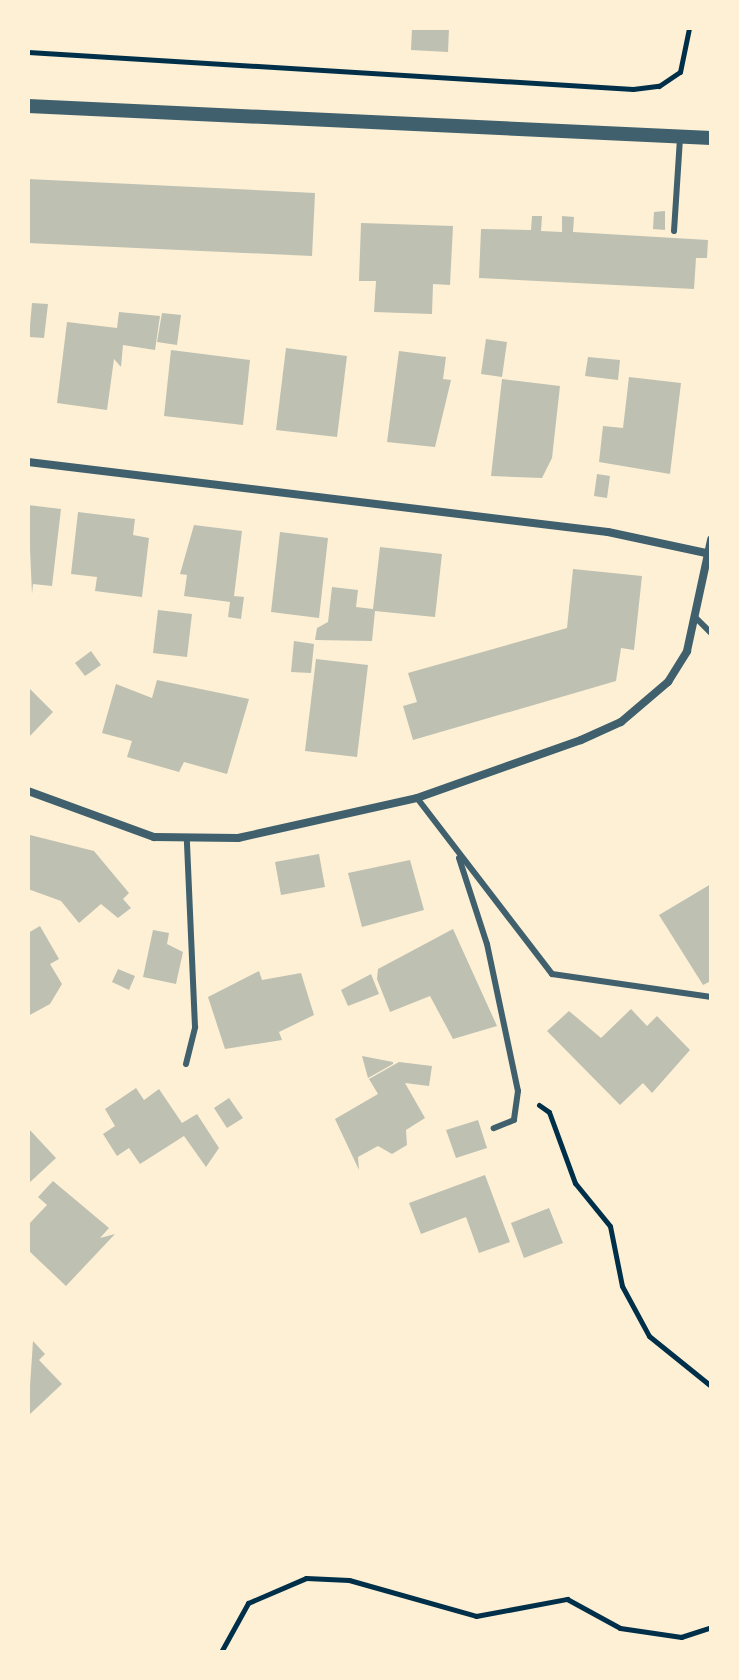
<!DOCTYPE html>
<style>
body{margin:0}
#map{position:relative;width:739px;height:1680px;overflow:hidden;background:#fdf0d5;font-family:"Sofia Sans Condensed",sans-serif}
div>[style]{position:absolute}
.building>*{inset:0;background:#bec0b2}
.path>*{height:5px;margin:-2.5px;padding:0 2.5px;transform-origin:2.5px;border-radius:2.5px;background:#003049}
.service>*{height:6px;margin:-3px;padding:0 3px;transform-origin:3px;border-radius:3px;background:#3f606c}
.minor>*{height:8px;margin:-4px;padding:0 4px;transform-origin:4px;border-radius:4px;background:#3f606c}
.tertiary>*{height:14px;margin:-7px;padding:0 7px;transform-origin:7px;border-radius:7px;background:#3f606c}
span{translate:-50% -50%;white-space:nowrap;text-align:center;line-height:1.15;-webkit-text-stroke:6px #fdf0d5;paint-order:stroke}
.frame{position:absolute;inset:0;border:30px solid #fdf0d5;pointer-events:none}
</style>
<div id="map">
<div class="building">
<div style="clip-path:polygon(412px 28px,449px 28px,448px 52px,411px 50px)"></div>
<div style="clip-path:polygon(28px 179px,315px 193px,312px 256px,28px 243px)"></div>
<div style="clip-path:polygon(665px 211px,665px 230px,653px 229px,654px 212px)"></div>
<div style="clip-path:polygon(532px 216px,542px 216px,541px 231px,562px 232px,562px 216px,574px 217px,573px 232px,708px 240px,707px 258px,696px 258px,694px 289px,479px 278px,481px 229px,531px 230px)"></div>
<div style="clip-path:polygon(361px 223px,453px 226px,450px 285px,433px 284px,432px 314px,374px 312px,376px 281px,359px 281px)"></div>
<div style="clip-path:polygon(32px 303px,48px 304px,44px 338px,29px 337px)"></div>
<div style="clip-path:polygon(119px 312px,160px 316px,155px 350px,123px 345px,121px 367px,114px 359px,107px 410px,57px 403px,67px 322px,117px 328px)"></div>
<div style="clip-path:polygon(162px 313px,181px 315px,177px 345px,157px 342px)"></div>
<div style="clip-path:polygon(486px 339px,507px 342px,502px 377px,481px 374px)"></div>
<div style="clip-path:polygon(286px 348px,347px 356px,337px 437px,276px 430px)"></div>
<div style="clip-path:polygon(171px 350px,250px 360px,243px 425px,164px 416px)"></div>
<div style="clip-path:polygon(399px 351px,446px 357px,443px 379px,451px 380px,435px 447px,387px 442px)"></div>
<div style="clip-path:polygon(588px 357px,620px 360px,618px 380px,585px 376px)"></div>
<div style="clip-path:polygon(629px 377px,681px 383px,670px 474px,599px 462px,603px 426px,623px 428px)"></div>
<div style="clip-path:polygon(502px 379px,560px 386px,552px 458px,542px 478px,491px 476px)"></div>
<div style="clip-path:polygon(597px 474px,610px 476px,607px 498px,594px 496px)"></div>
<div style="clip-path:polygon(28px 505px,61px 509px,52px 586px,33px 584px,32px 594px)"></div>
<div style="clip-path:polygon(78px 512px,135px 519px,133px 535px,149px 538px,142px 597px,95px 591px,97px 577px,71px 574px)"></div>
<div style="clip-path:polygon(194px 525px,242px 531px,234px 596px,244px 597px,241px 619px,228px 617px,230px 602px,184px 596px,187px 575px,180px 574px)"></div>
<div style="clip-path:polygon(280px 532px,328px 538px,319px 618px,271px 612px)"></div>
<div style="clip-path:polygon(380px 547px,442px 554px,435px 617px,375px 611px,372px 641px,315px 640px,317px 628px,328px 622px,332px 587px,358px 590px,356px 607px,373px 609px)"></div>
<div style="clip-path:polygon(573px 569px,642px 576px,634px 650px,621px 648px,616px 681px,413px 740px,403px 706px,417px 702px,408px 673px,567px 628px)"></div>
<div style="clip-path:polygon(158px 610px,192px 614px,187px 657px,153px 653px)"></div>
<div style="clip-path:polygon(294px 641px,314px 644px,311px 673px,291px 672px)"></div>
<div style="clip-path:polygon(91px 651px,101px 665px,85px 676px,75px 663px)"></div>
<div style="clip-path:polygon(316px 659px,368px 665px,357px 757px,305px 751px)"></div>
<div style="clip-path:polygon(157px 680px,249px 699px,227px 774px,184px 762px,179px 772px,127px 757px,132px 741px,102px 733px,116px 684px,152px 698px)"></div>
<div style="clip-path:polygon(28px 687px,53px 712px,28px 738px)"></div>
<div style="clip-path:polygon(30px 835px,94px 851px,129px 893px,123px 899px,131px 908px,118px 918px,101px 904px,79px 923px,61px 901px,28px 889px)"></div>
<div style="clip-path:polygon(319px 854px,325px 887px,281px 895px,275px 862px)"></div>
<div style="clip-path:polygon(410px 860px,424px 910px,362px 927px,348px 873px)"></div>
<div style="clip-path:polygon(711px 884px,711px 981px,703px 985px,659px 915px)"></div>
<div style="clip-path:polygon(40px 926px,59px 959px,50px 964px,62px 984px,50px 1004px,28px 1016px,28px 933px)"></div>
<div style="clip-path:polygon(453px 929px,497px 1026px,453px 1039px,430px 996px,390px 1012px,377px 979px,378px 969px)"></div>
<div style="clip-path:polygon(153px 930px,169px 933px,167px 944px,183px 952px,176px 984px,143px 977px)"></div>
<div style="clip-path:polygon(118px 969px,135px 976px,129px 990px,112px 982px)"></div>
<div style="clip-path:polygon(259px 971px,262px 980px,301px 973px,314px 1015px,279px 1032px,282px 1040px,225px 1049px,208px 997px)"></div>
<div style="clip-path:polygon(371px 974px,379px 994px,348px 1006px,341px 990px)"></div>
<div style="clip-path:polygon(631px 1009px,647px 1026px,657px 1016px,690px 1050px,652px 1093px,643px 1083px,620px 1105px,547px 1031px,569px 1011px,601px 1038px)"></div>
<div style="clip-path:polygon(362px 1056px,393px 1062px,393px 1064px,368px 1078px)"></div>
<div style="clip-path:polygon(399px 1062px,432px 1066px,429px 1086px,405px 1083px,425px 1118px,406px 1130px,407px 1145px,392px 1154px,378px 1146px,358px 1157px,359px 1170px,335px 1119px,378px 1094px,369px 1079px)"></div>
<div style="clip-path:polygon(136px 1088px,144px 1100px,159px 1089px,182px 1123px,197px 1114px,219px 1148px,206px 1167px,184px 1136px,140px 1164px,129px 1148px,117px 1156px,103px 1134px,115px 1126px,105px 1109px)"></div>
<div style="clip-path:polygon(229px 1098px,243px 1118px,227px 1128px,214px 1108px)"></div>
<div style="clip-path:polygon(478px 1120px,487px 1148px,456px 1158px,446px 1130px)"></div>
<div style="clip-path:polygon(28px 1128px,56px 1158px,28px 1184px)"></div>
<div style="clip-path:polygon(485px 1175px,510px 1242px,479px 1253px,466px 1217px,421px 1234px,409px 1203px)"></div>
<div style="clip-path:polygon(53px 1181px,109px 1228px,100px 1238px,115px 1234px,66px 1286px,28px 1250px,28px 1225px,47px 1205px,38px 1197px)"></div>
<div style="clip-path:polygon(549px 1208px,563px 1243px,524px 1258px,511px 1223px)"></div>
<div style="clip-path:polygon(33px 1341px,45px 1354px,39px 1360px,62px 1384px,28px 1416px)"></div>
</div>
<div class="path">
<div style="left:28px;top:52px;width:606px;rotate:3.5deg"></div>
<div style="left:633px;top:89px;width:26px;rotate:-7deg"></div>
<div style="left:659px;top:86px;width:25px;rotate:-34deg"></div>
<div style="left:680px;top:72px;width:45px;rotate:-78.4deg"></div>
<div style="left:539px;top:1105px;width:12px;rotate:35deg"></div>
<div style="left:549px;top:1112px;width:76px;rotate:69.9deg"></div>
<div style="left:575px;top:1183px;width:55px;rotate:50.9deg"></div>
<div style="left:610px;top:1226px;width:61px;rotate:78.7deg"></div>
<div style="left:622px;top:1286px;width:57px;rotate:61.6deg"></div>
<div style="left:649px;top:1336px;width:80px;rotate:38.9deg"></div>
<div style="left:221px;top:1652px;width:56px;rotate:-61.1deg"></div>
<div style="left:248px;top:1603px;width:63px;rotate:-23.3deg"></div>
<div style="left:306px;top:1578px;width:43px;rotate:2.7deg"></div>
<div style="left:349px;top:1580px;width:132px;rotate:15.8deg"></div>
<div style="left:476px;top:1616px;width:93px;rotate:-10.6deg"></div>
<div style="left:567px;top:1599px;width:60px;rotate:28.7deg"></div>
<div style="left:620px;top:1628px;width:62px;rotate:8.4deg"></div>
<div style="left:681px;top:1637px;width:32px;rotate:-18deg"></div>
</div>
<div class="service">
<div style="left:674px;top:231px;width:93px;rotate:-86.3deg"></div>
<div style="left:697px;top:619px;width:20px;rotate:45deg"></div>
<div style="left:417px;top:798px;width:222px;rotate:52.5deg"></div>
<div style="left:552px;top:974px;width:161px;rotate:8.2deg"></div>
<div style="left:459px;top:858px;width:90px;rotate:72deg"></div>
<div style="left:487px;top:944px;width:150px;rotate:78.1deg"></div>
<div style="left:518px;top:1091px;width:29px;rotate:98deg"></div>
<div style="left:514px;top:1120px;width:22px;rotate:158deg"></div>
<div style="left:186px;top:1064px;width:38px;rotate:-76deg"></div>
<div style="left:195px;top:1027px;width:186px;rotate:-92.5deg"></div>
</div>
<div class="minor">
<div style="left:28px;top:462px;width:584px;rotate:6.88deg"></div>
<div style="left:608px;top:532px;width:105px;rotate:12.1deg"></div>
<div style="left:28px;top:791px;width:134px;rotate:20.1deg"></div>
<div style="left:154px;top:837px;width:84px;rotate:0.7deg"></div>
<div style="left:238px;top:838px;width:183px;rotate:-12.6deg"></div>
<div style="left:417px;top:798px;width:174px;rotate:-19.5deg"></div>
<div style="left:581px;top:740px;width:44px;rotate:-24.2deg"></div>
<div style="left:621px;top:722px;width:62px;rotate:-40.4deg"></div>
<div style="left:668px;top:682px;width:36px;rotate:-58deg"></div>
<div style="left:687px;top:651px;width:114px;rotate:-77.8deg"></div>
</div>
<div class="tertiary">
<div style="left:28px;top:106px;width:684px;rotate:2.68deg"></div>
</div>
<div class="frame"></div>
</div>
